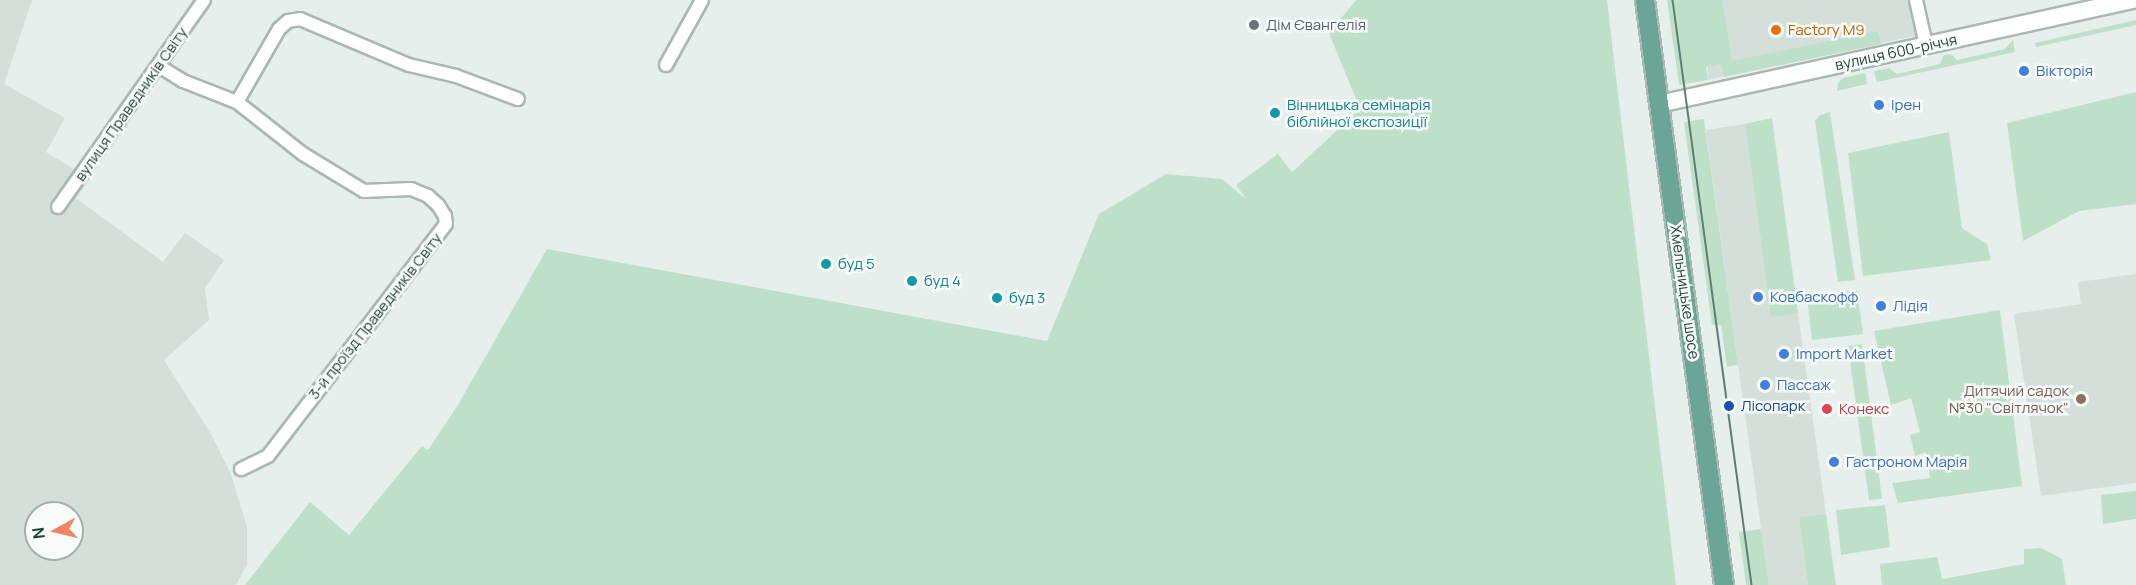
<!DOCTYPE html>
<meta charset="utf-8">
<style>
body{margin:0}
#map{position:relative;width:2136px;height:585px;overflow:hidden;background:#e6efeb;font-family:Manrope,sans-serif}
div>[style]{position:absolute}
.built>*{inset:0;background:#d4dfda}
.green>*{inset:0;background:#bfe0c8}
.roads{filter:drop-shadow(2px 0 #a8b8b2) drop-shadow(-2px 0 #a8b8b2) drop-shadow(0 2px #a8b8b2) drop-shadow(0 -2px #a8b8b2)}
.minor>*{height:12px;margin:-6px;padding:0 6px;transform-origin:6px;border-radius:6px;background:#fff}
.secondary>*{height:16px;margin:-8px;padding:0 8px;transform-origin:8px;border-radius:8px;background:#fff}
.primary>*{height:18px;margin:-9px;padding:0 9px;transform-origin:9px;border-radius:9px;background:#6aa596}
.tram>*{height:1.5px;margin:-0.75px;padding:0 0.75px;transform-origin:0.75px;border-radius:0.75px;background:#5f7d75}
.dots>*{width:16px;height:16px;translate:-50% -50%;box-sizing:border-box;border:3px solid #f7fbf9;border-radius:50%}
span{translate:-50% -50%;white-space:nowrap;text-align:center;line-height:1.15;-webkit-text-stroke:5px #f7fbf9;paint-order:stroke}
.worship-label{font-size:15px;color:#5b616d}
.left{translate:0 -50%;text-align:left}
.food-label{font-size:15px;color:#c56008}
.street-label{font-size:15px;color:#24423a}
.shop-label{font-size:15px;color:#366cbe}
.culture-label{font-size:15px;color:#0d838f}
.education-label{font-size:15px;color:#785e54}
.right{translate:-100% -50%;text-align:right}
.transit-label{font-size:15px;color:#164399}
.health-label{font-size:15px;color:#be3a42}
.north{position:absolute;left:24px;top:501px;width:60px;height:60px;box-sizing:border-box;background:#f7fbf9;border:2px solid #a3b1ad;border-radius:50%;rotate:262deg;font-size:16px;font-weight:700;line-height:24px;text-align:center;color:#24423a}
.north::after{content:'';display:block;margin:auto;width:21px;height:27px;background:#f4845f;clip-path:polygon(50% 0,100% 100%,50% 72%,0 100%)}
</style>
<div id="map">
<div class="built">
<div style="clip-path:polygon(evenodd,0 0,32px 0,4px 84px,65px 118px,46px 152px,90px 179px,76px 198px,163px 262px,185px 233px,224px 260px,205px 288px,209px 320px,164px 360px,211px 434px,231px 474px,247px 527px,247px 565px,236px 585px,0 585px,0 0,36px 513px,72px 513px,72px 549px,36px 549px,36px 513px)"></div>
<div style="clip-path:polygon(1707px 0,1916px 0,1924px 34px,1708px 80px)"></div>
<div style="clip-path:polygon(1745px 124px,1771px 316px,1798px 313px,1826px 514px,1799px 518px,1808px 585px,1769px 585px,1738px 365px,1706px 130px)"></div>
<div style="clip-path:polygon(2136px 274px,2136px 483px,2041px 496px,2014px 314px,2081px 304px,2078px 282px)"></div>
</div>
<div class="green">
<div style="clip-path:polygon(1356px 0,1607px 0,1676px 585px,245px 585px,310px 502px,349px 535px,422px 446px,428px 450px,459px 403px,547px 249px,1047px 341px,1099px 214px,1166px 174px,1222px 179px,1247px 200px,1236px 185px,1278px 154px,1292px 172px,1360px 109px,1329px 33px)"></div>
<div style="clip-path:polygon(1667px 0,1722px 0,1732px 61px,1878px 31px,1881px 44px,1724px 77px,1721px 64px,1706px 67px,1708px 80px,1679px 85px)"></div>
<div style="clip-path:polygon(2136px 20px,2136px 25px,2036px 47px,2035px 43px)"></div>
<div style="clip-path:polygon(2013px 40px,2015px 52px,1877px 82px,1874px 71px,1889px 68px,1897px 74px,1940px 64px,1944px 55px,1951px 54px,1957px 60px,2005px 49px)"></div>
<div style="clip-path:polygon(1865px 73px,1867px 84px,1837px 91px,1838px 83px,1843px 78px)"></div>
<div style="clip-path:polygon(2136px 92px,2136px 204px,2079px 211px,2023px 241px,2007px 123px)"></div>
<div style="clip-path:polygon(1830px 112px,1855px 280px,1838px 282px,1815px 121px,1820px 115px)"></div>
<div style="clip-path:polygon(1772px 118px,1798px 313px,1771px 317px,1745px 124px)"></div>
<div style="clip-path:polygon(1704px 119px,1738px 365px,1727px 367px,1721px 325px,1712px 325px,1684px 122px)"></div>
<div style="clip-path:polygon(1949px 132px,1962px 228px,1987px 244px,1991px 260px,1863px 276px,1848px 153px)"></div>
<div style="clip-path:polygon(1857px 290px,1863px 334px,1812px 340px,1807px 298px)"></div>
<div style="clip-path:polygon(2000px 310px,2022px 486px,1898px 503px,1892px 483px,1930px 478px,1926px 452px,1915px 456px,1910px 435px,1920px 432px,1911px 398px,1891px 405px,1874px 331px)"></div>
<div style="clip-path:polygon(1862px 344px,1882px 499px,1869px 500px,1848px 346px)"></div>
<div style="clip-path:polygon(2136px 491px,2136px 519px,2103px 524px,2101px 495px)"></div>
<div style="clip-path:polygon(1885px 505px,1890px 547px,1841px 555px,1836px 510px)"></div>
<div style="clip-path:polygon(1826px 514px,1836px 585px,1808px 585px,1799px 517px)"></div>
<div style="clip-path:polygon(1761px 529px,1769px 585px,1746px 585px,1739px 532px)"></div>
<div style="clip-path:polygon(2041px 548px,2062px 559px,2066px 585px,1882px 585px,1880px 564px,1937px 557px,1942px 579px,2024px 564px,2024px 549px)"></div>
</div>
<div class="roads">
<div class="minor">
<div style="left:1916px;top:0;width:46px;rotate:77.5deg"></div>
<div style="left:666px;top:65px;width:74px;rotate:-61deg"></div>
<div style="left:159px;top:66px;width:28px;rotate:32deg"></div>
<div style="left:183px;top:81px;width:58px;rotate:21.3deg"></div>
<div style="left:237px;top:102px;width:84px;rotate:38.2deg"></div>
<div style="left:303px;top:154px;width:71px;rotate:31.2deg"></div>
<div style="left:364px;top:191px;width:47px;rotate:-2.4deg"></div>
<div style="left:411px;top:189px;width:18px;rotate:22deg"></div>
<div style="left:428px;top:196px;width:13px;rotate:42deg"></div>
<div style="left:438px;top:205px;width:13px;rotate:58deg"></div>
<div style="left:445px;top:216px;width:8px;rotate:83deg"></div>
<div style="left:446px;top:224px;width:292px;rotate:127.5deg"></div>
<div style="left:268px;top:456px;width:30px;rotate:154deg"></div>
<div style="left:237px;top:102px;width:84px;rotate:-60.1deg"></div>
<div style="left:279px;top:29px;width:12px;rotate:-42deg"></div>
<div style="left:288px;top:21px;width:12px;rotate:-9deg"></div>
<div style="left:300px;top:19px;width:118px;rotate:22.9deg"></div>
<div style="left:409px;top:65px;width:48px;rotate:13.2deg"></div>
<div style="left:456px;top:76px;width:66px;rotate:20.4deg"></div>
<div style="left:58px;top:207px;width:253px;rotate:-54.8deg"></div>
</div>
<div class="secondary">
<div style="left:1659px;top:104px;width:485px;rotate:-12.4deg"></div>
</div>
<div class="primary">
<div style="left:1645px;top:0;width:590px;rotate:82.31deg"></div>
</div>
</div>
<div class="tram">
<div style="left:1673px;top:0;width:590px;rotate:82.31deg"></div>
</div>
<div class="dots">
<div style="left:1254px;top:25px;background:#6b7280"></div>
<div style="left:1776px;top:30px;background:#e8710a"></div>
<div style="left:2024px;top:71px;background:#3f7fe0"></div>
<div style="left:1879px;top:105px;background:#3f7fe0"></div>
<div style="left:1275px;top:113px;background:#0f9aa8"></div>
<div style="left:826px;top:264px;background:#0f9aa8"></div>
<div style="left:912px;top:281px;background:#0f9aa8"></div>
<div style="left:1758px;top:297px;background:#3f7fe0"></div>
<div style="left:997px;top:298px;background:#0f9aa8"></div>
<div style="left:1881px;top:306px;background:#3f7fe0"></div>
<div style="left:1784px;top:354px;background:#3f7fe0"></div>
<div style="left:1765px;top:385px;background:#3f7fe0"></div>
<div style="left:2081px;top:399px;background:#8d6e63"></div>
<div style="left:1729px;top:406px;background:#1a4fb4"></div>
<div style="left:1827px;top:409px;background:#e0444e"></div>
<div style="left:1834px;top:462px;background:#3f7fe0"></div>
</div>
<div class="worship-label">
<span class="left" style="left:1266px;top:25px">Дім Євангелія</span>
</div>
<div class="food-label">
<span class="left" style="left:1788px;top:30px">Factory M9</span>
</div>
<div class="street-label">
<span style="left:1896px;top:52px;rotate:-12deg">вулиця 600-річчя</span>
<span style="left:131px;top:104px;rotate:-55deg">вулиця Праведників Світу</span>
<span style="left:1685px;top:292px;rotate:82deg">Хмельницьке шосе</span>
<span style="left:375px;top:316px;rotate:-52deg">3-й проїзд Праведників Світу</span>
</div>
<div class="shop-label">
<span class="left" style="left:2036px;top:71px">Вікторія</span>
<span class="left" style="left:1891px;top:105px">Ірен</span>
<span class="left" style="left:1770px;top:297px">Ковбаскофф</span>
<span class="left" style="left:1893px;top:306px">Лідія</span>
<span class="left" style="left:1796px;top:354px">Import Market</span>
<span class="left" style="left:1777px;top:385px">Пассаж</span>
<span class="left" style="left:1846px;top:462px">Гастроном Марія</span>
</div>
<div class="culture-label">
<span class="left" style="left:1287px;top:113px">Вінницька семінарія<br>біблійної експозиції</span>
<span class="left" style="left:838px;top:264px">буд 5</span>
<span class="left" style="left:924px;top:281px">буд 4</span>
<span class="left" style="left:1009px;top:298px">буд 3</span>
</div>
<div class="education-label">
<span class="right" style="left:2069px;top:399px">Дитячий садок<br>№30 "Світлячок"</span>
</div>
<div class="transit-label">
<span class="left" style="left:1741px;top:406px">Лісопарк</span>
</div>
<div class="health-label">
<span class="left" style="left:1839px;top:409px">Конекс</span>
</div>
<div class="north">N</div>
</div>
